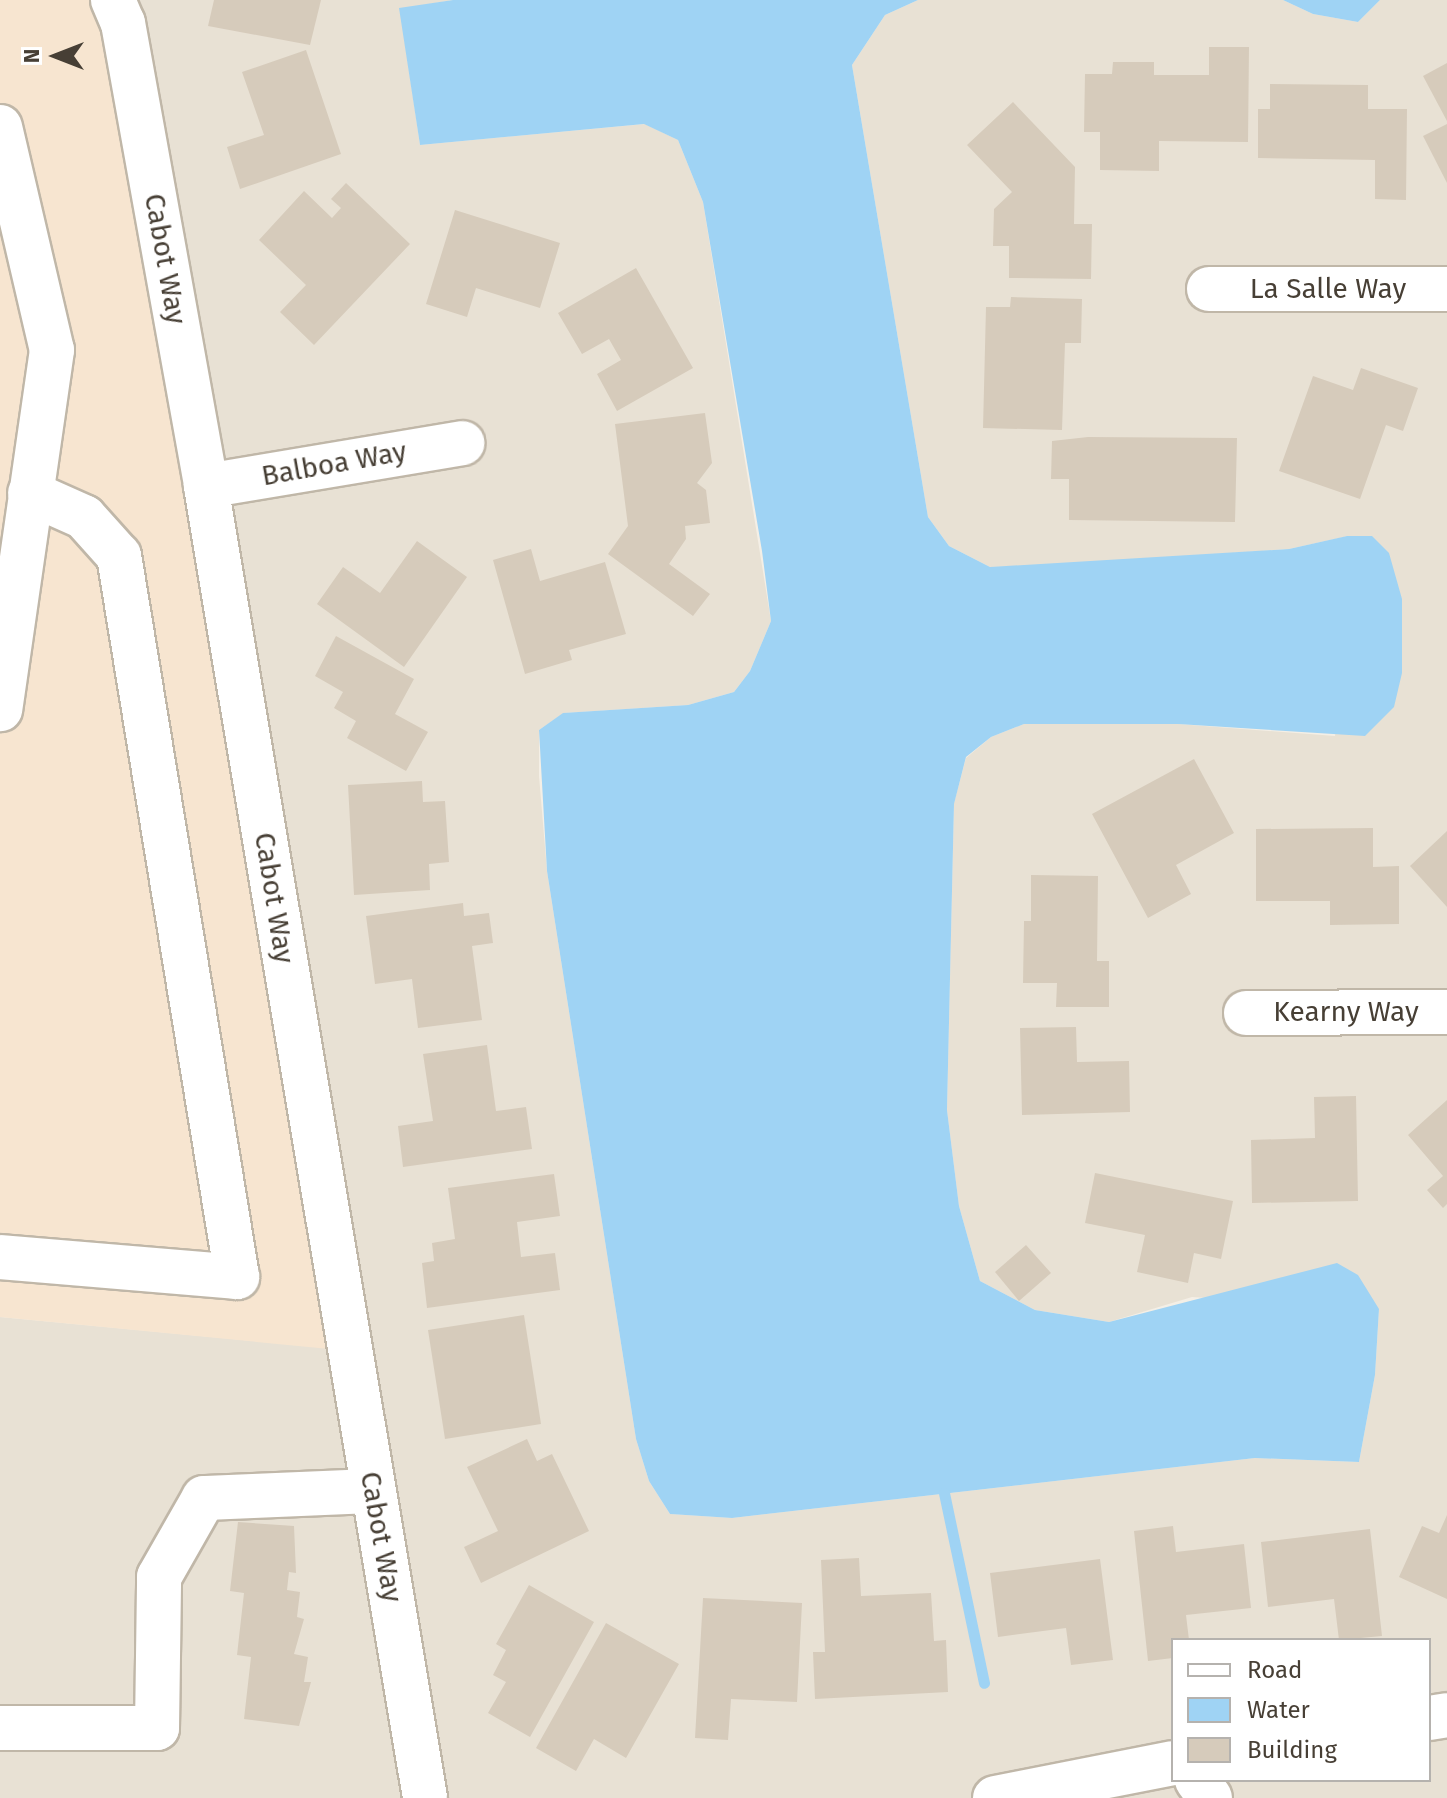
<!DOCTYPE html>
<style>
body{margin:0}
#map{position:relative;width:1447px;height:1798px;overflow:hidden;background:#f4efe6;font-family:"Fira Sans",sans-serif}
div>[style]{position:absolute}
.residential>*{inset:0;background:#e8e1d4}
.commercial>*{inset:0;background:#f7e5d0}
.water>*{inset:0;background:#9fd3f4}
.stream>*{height:11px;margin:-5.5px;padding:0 5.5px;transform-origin:5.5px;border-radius:5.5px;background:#9fd3f4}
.building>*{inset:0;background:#d6cbbb}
.roads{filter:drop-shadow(2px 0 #c0b7a8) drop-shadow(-2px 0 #c0b7a8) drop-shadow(0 2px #c0b7a8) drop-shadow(0 -2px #c0b7a8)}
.minor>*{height:44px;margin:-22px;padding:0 22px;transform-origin:22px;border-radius:22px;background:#fff}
span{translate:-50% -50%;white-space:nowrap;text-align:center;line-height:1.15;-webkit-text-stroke:6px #fff;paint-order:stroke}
.street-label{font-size:28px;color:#473f35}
.legend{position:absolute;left:1171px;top:1638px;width:260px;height:144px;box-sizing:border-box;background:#fff;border:2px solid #b5b2ae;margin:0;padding:10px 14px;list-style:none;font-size:24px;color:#473f35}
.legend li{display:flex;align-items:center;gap:16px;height:40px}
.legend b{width:40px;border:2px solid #b5b2ae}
.north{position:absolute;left:16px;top:16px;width:80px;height:80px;-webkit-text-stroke:6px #fff;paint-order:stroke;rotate:270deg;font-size:22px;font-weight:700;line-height:32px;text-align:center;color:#473f35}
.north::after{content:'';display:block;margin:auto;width:28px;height:36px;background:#473f35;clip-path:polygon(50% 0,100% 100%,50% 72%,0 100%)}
</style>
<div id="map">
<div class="residential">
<div style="clip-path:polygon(evenodd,113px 0,453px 0,400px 9px,420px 145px,645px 124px,678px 140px,703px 202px,771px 621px,750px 671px,734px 692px,688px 705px,564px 713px,539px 730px,539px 776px,547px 871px,636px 1439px,649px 1481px,670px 1514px,732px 1518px,1255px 1458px,1359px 1462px,1375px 1375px,1379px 1309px,1192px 1297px,1109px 1322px,1035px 1310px,980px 1281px,959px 1206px,947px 1110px,954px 803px,966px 758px,991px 737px,1024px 724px,1178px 724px,1335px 736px,1348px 536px,1289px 549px,1049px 566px,990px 567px,949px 546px,928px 517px,852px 65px,885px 15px,918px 0,1283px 0,1313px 14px,1358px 22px,1380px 0,1447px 0,1447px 1798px,0 1798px,0 1317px,349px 1350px,113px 0,1173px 1640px,1429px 1640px,1429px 1780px,1173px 1780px,1173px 1640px)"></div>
</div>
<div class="commercial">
<div style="clip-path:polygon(0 0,113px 0,350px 1351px,0 1317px)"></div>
</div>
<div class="water">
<div style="clip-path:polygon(453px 0,918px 0,885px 15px,852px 65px,928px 517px,949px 546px,990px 567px,1289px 549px,1347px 536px,1372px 536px,1389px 553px,1402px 599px,1402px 673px,1394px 707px,1365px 736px,1178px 724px,1024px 724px,991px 737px,966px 757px,954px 804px,947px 1110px,959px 1206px,980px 1281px,1035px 1310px,1109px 1322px,1337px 1263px,1358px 1275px,1379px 1309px,1375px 1375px,1359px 1462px,1255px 1458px,732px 1518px,670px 1514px,649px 1481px,636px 1439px,547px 871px,539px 730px,563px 713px,688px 705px,734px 692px,750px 671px,771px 621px,762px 551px,703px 202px,678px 140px,644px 124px,420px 145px,399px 8px)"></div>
<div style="clip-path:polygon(1283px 0,1380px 0,1358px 22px,1313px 14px)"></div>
</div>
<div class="stream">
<div style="left:944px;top:1493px;width:194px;rotate:78.1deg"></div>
</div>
<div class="building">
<div style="clip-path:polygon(214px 0,321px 0,310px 45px,208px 26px)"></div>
<div style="clip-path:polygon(1209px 47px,1249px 47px,1248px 142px,1159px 141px,1159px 171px,1100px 170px,1100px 132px,1084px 132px,1085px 74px,1112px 74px,1113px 62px,1154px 62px,1154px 75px,1209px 75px)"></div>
<div style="clip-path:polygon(306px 50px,341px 154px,240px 189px,227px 147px,264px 135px,242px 72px)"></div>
<div style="clip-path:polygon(1447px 63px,1447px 121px,1423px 76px)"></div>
<div style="clip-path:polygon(1270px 84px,1368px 85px,1368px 109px,1407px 109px,1406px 200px,1375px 199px,1375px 160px,1258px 158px,1258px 109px,1270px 109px)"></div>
<div style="clip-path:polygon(1013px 102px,1075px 167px,1074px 224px,1092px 224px,1091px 279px,1009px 278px,1009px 246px,993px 246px,994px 209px,1012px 192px,967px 145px)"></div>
<div style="clip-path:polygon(1447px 124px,1447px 183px,1423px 136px)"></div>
<div style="clip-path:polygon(346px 183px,410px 244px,314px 345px,280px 312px,306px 285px,259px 240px,304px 191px,332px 218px,341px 208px,331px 199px)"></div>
<div style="clip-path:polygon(455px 210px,560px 243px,540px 308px,476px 288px,467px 317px,426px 304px)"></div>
<div style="clip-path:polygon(636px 268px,693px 368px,617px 411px,597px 374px,621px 360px,609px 339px,582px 354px,558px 313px)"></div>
<div style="clip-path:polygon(1011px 297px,1082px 299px,1081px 343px,1065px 343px,1062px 430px,983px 428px,986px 307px,1010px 307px)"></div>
<div style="clip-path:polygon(1361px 368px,1418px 388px,1403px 431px,1386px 425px,1360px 499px,1279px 471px,1313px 376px,1353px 390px)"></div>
<div style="clip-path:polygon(705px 413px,712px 463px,697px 483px,706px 490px,710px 523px,685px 526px,686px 539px,669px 564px,710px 594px,693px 616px,608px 554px,628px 526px,615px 424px)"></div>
<div style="clip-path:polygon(1088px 437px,1237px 438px,1235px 522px,1069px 520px,1069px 479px,1051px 479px,1052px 441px)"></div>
<div style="clip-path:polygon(417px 541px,467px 577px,404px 667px,317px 604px,343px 567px,380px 593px)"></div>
<div style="clip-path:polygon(531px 549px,540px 581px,605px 562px,626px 634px,569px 650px,572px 660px,525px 674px,493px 560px)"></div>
<div style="clip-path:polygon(336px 636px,414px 679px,395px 714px,428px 732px,406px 771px,347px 738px,356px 721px,334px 708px,343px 692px,315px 676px)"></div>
<div style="clip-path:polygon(1194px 759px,1234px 833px,1176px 865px,1191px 894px,1148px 918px,1092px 814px)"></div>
<div style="clip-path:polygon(422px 781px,423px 802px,445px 801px,449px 862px,429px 864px,430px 890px,354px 895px,348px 785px)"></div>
<div style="clip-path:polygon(1373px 828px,1373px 867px,1399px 866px,1399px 924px,1330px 925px,1330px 901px,1256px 901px,1256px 829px)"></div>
<div style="clip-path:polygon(1447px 831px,1447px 907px,1410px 866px)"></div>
<div style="clip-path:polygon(1031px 875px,1098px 876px,1097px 961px,1109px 961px,1109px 1007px,1056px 1007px,1057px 983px,1023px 983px,1024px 921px,1031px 921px)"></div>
<div style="clip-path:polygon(463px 903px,464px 916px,489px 913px,493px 943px,472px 946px,482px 1020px,418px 1028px,412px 979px,375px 984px,366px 916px)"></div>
<div style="clip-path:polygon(1076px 1027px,1077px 1062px,1129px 1061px,1130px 1112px,1022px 1115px,1020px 1028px)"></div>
<div style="clip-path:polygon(487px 1045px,496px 1111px,526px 1107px,532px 1149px,403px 1167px,398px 1126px,433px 1121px,423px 1054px)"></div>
<div style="clip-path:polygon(1356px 1096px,1358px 1201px,1252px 1203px,1251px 1140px,1315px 1138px,1314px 1097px)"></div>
<div style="clip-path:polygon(1447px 1100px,1447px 1204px,1443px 1208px,1427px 1190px,1443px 1176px,1408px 1135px)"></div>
<div style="clip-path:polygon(1095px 1173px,1233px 1201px,1221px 1259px,1194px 1253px,1188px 1283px,1137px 1272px,1145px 1235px,1085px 1223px)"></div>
<div style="clip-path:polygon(554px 1174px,560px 1216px,517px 1222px,521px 1257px,555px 1253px,560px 1290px,427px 1308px,422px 1263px,434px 1261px,432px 1243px,455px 1239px,448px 1188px)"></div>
<div style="clip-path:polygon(1026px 1245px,1051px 1273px,1019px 1301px,995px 1272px)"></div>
<div style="clip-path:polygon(524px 1315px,541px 1424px,445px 1439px,428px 1330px)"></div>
<div style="clip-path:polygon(527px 1439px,537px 1461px,552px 1454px,589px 1531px,481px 1583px,464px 1547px,498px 1531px,467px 1467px)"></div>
<div style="clip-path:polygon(1447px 1515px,1447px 1599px,1399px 1577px,1422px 1526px,1439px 1533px)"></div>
<div style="clip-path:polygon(238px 1522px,294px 1526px,296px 1573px,289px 1572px,287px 1590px,300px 1592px,297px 1617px,304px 1619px,294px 1654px,308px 1657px,304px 1682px,311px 1682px,299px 1726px,244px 1719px,251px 1657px,237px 1655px,244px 1593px,230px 1591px)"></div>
<div style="clip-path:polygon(1173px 1526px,1176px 1552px,1244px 1544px,1251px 1608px,1186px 1615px,1189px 1640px,1173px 1640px,1173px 1658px,1148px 1661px,1134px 1531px)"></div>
<div style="clip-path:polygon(1370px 1529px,1382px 1636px,1339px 1640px,1334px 1599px,1268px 1607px,1261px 1542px)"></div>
<div style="clip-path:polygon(859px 1558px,861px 1596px,931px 1593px,934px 1641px,946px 1640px,948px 1692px,815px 1699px,813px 1652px,825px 1652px,821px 1560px)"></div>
<div style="clip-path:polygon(1100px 1559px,1113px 1660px,1071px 1665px,1066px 1628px,998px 1637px,990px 1573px)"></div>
<div style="clip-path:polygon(529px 1585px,594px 1622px,530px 1737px,488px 1713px,506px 1682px,493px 1675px,506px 1650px,496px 1644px)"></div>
<div style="clip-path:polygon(703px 1598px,802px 1603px,797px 1702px,731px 1699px,728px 1740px,695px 1738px)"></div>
<div style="clip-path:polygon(606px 1623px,679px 1664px,626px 1758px,594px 1739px,576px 1771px,536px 1748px)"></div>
</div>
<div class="roads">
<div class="minor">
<div style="left:113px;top:0;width:25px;rotate:67deg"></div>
<div style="left:123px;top:23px;width:470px;rotate:79.8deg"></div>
<div style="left:206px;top:486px;width:1330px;rotate:80.52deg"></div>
<div style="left:0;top:127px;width:229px;rotate:76.9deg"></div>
<div style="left:52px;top:350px;width:363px;rotate:98.2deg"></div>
<div style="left:1209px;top:289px;width:238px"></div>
<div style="left:206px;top:486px;width:260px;rotate:-9.5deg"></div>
<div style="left:1246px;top:1013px;width:201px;rotate:-0.3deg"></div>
<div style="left:0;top:1257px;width:238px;rotate:4.8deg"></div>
<div style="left:237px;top:1277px;width:731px;rotate:-99.29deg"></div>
<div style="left:119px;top:556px;width:52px;rotate:-131.9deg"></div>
<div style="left:84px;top:517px;width:59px;rotate:-156deg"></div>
<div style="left:1429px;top:1718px;width:18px;rotate:-9deg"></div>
<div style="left:0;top:1728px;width:157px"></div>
<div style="left:157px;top:1728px;width:151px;rotate:-89.2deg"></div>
<div style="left:159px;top:1577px;width:91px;rotate:-60.3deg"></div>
<div style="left:204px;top:1498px;width:169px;rotate:-2.4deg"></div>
<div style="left:1197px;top:1780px;width:22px;rotate:54deg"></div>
<div style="left:995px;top:1798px;width:181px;rotate:-11.1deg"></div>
</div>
</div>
<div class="street-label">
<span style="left:165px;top:259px;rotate:80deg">Cabot Way</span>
<span style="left:1328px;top:289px">La Salle Way</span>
<span style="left:334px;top:464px;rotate:-10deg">Balboa Way</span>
<span style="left:274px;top:898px;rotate:81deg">Cabot Way</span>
<span style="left:1346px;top:1012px">Kearny Way</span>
<span style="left:381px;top:1537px;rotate:80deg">Cabot Way</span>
</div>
<ul class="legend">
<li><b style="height:10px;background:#fff"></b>Road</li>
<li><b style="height:22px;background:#9fd3f4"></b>Water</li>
<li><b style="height:22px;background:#d6cbbb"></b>Building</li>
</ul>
<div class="north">N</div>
</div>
